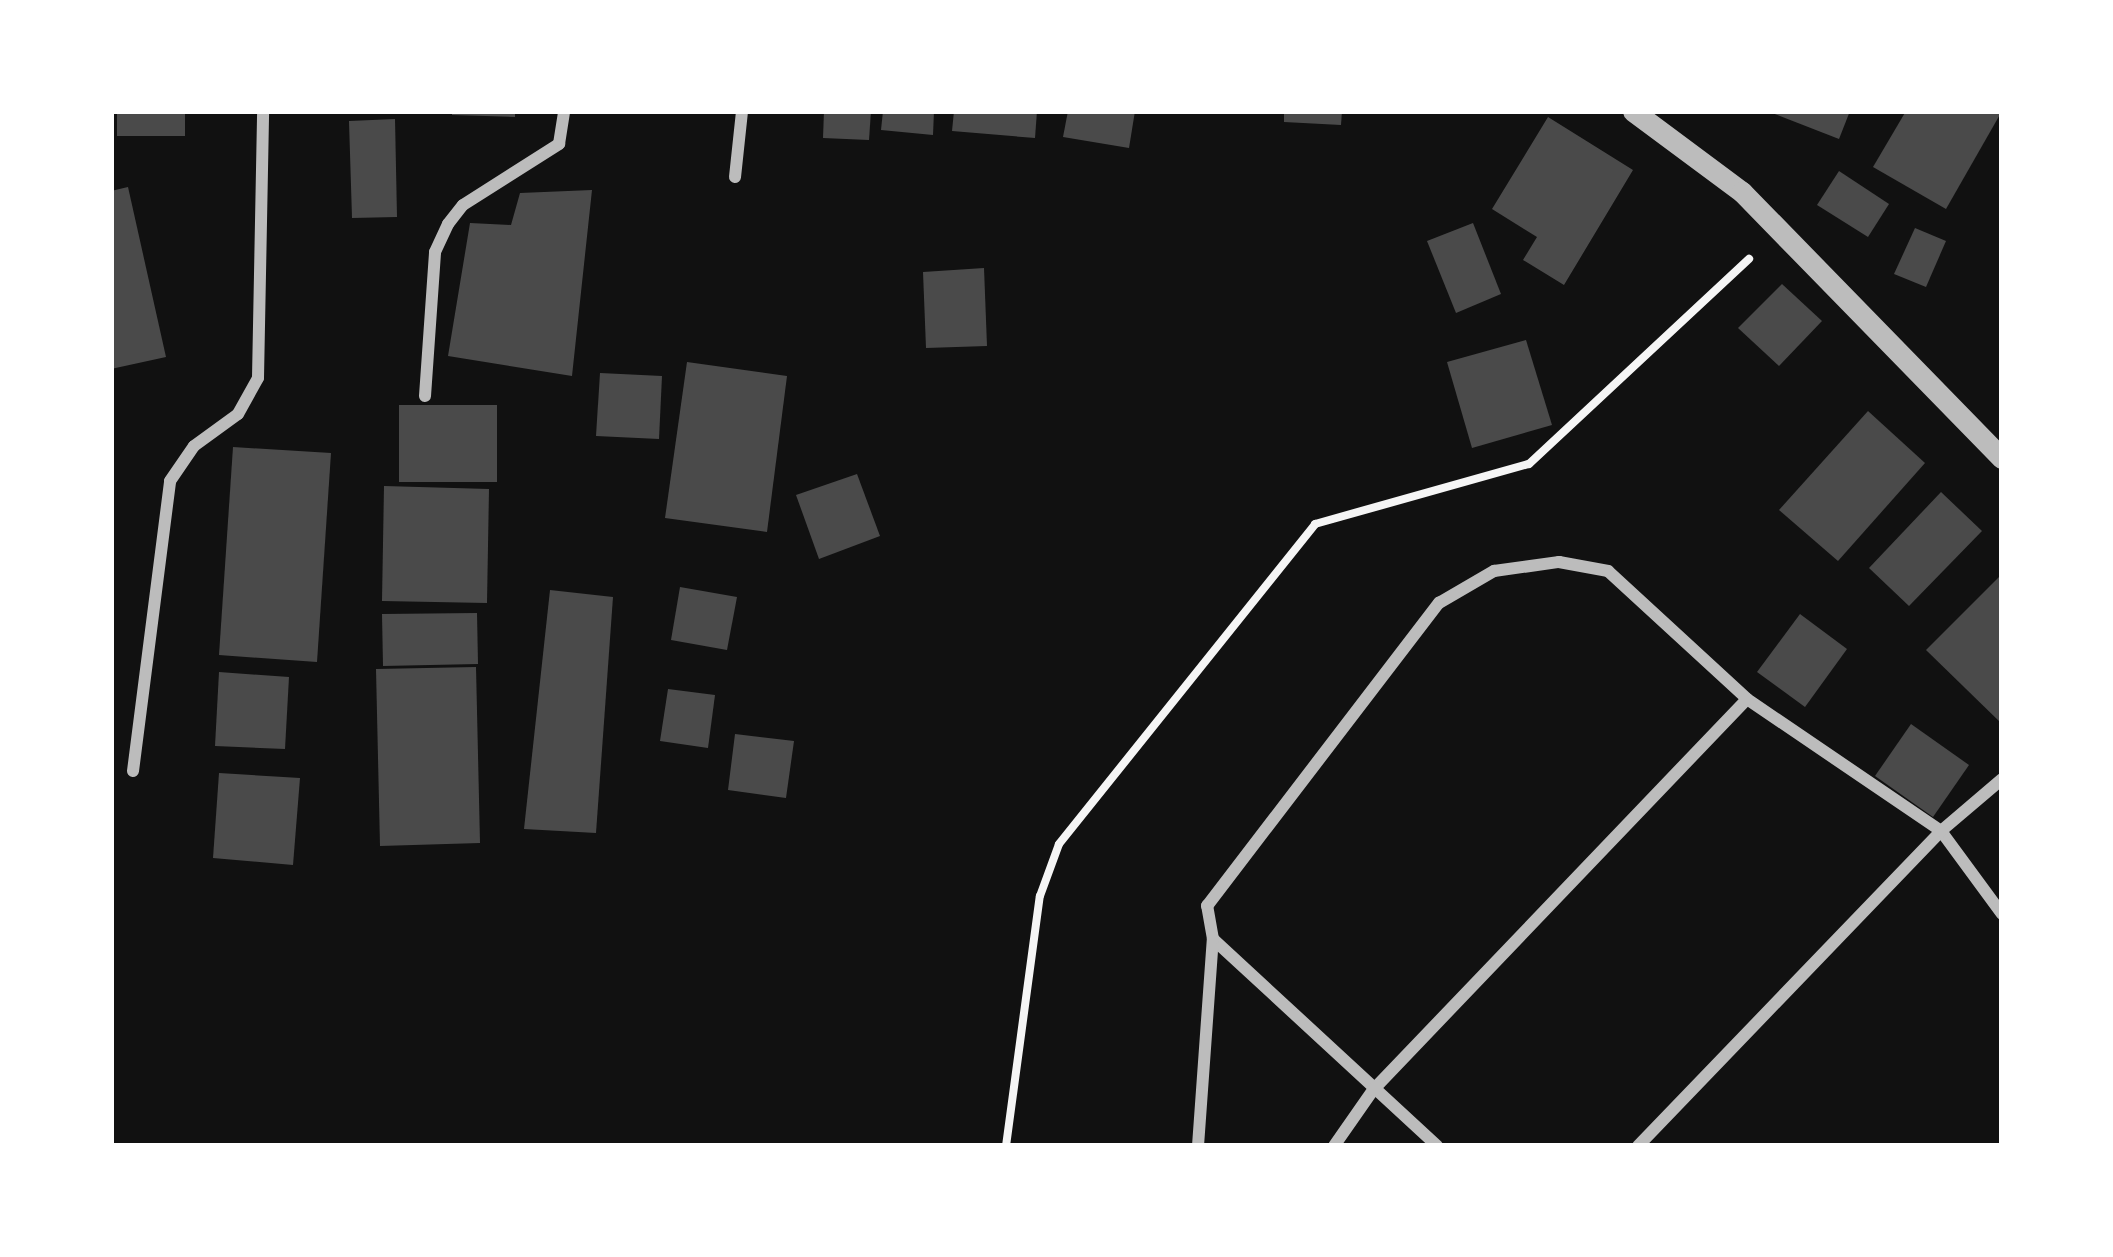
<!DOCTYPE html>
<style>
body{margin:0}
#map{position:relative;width:2113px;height:1257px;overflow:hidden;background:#111;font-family:Helvetica,sans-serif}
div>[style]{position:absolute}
.building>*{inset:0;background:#4a4a4a}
.path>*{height:8px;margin:-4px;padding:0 4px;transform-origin:4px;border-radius:4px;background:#f5f5f5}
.minor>*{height:12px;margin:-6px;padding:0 6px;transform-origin:6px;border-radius:6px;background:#bcbcbc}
.tertiary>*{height:21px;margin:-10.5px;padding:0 10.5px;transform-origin:10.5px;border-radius:10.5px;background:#bcbcbc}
span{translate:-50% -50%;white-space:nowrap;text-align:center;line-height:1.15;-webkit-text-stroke:12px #fff;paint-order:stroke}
.frame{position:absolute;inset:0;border:114px solid #fff;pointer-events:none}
</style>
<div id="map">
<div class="building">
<div style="clip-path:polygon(117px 111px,185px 111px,185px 136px,117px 136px)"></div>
<div style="clip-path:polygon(452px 111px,515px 111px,515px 117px,452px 115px)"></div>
<div style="clip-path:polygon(824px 111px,871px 111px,869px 140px,823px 138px)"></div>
<div style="clip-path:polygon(883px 111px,934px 111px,933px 135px,881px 130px)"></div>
<div style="clip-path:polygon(954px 111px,1037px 111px,1035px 138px,952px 131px)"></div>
<div style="clip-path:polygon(1068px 111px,1135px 111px,1129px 148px,1063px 137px)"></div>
<div style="clip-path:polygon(1284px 111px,1342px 111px,1341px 125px,1284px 122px)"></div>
<div style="clip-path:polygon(1767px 111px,1850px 111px,1839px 139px)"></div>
<div style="clip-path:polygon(1906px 111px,2002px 111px,1946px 209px,1873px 167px)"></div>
<div style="clip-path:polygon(1548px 117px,1633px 170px,1564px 285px,1523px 260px,1537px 237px,1492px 209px)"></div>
<div style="clip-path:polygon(395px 119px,397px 217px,352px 218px,349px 121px)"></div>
<div style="clip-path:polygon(1839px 171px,1889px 204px,1868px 237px,1817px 205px)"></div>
<div style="clip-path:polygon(128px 187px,166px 357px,111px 369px,111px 191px)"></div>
<div style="clip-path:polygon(592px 190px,572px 376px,448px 356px,470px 223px,511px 225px,520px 193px)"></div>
<div style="clip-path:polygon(1473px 223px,1501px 294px,1456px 313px,1427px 241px)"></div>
<div style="clip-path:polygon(1915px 228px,1946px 241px,1926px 287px,1894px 274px)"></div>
<div style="clip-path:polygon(984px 268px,987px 346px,926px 348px,923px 272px)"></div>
<div style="clip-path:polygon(1782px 284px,1822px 321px,1779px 366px,1738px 328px)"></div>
<div style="clip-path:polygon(1526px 340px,1552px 425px,1472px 448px,1447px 362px)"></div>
<div style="clip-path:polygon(687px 362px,787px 376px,767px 532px,665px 518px)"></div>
<div style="clip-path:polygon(600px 373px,662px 376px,659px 439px,596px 436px)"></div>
<div style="clip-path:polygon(399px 405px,497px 405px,497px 482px,399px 482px)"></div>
<div style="clip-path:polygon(1868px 411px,1925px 463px,1838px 561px,1779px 510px)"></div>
<div style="clip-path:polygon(233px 447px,331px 453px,317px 662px,219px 655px)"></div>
<div style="clip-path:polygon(857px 474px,880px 536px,819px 559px,796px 495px)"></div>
<div style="clip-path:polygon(384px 486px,489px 489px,487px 603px,382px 601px)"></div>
<div style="clip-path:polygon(1941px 492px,1982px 531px,1909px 606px,1869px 568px)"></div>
<div style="clip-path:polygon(2002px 574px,2002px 724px,1926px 650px)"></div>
<div style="clip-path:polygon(680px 587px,737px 597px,727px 650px,671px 640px)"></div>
<div style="clip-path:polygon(550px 590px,613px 597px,596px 833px,524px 829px)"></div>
<div style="clip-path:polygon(477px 613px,478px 664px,383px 666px,382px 614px)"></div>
<div style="clip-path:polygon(1800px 614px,1847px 649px,1805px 707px,1757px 672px)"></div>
<div style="clip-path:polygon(476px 667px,480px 843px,380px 846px,376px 669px)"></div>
<div style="clip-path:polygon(219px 672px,289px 677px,285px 749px,215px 746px)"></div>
<div style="clip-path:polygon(668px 689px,715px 695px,708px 748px,660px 741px)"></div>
<div style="clip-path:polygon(1911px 724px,1969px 765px,1933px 817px,1875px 776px)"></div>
<div style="clip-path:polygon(735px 734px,794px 741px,786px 798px,728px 790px)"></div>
<div style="clip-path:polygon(219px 773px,300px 778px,293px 865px,213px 858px)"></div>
</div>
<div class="path">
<div style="left:1006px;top:1146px;width:252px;rotate:-82.3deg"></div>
<div style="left:1040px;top:896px;width:55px;rotate:-69.9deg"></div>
<div style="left:1059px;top:844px;width:410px;rotate:-51.3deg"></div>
<div style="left:1315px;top:524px;width:222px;rotate:-15.7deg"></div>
<div style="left:1529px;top:464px;width:301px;rotate:-43deg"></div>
</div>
<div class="minor">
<div style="left:735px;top:177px;width:66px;rotate:-83.9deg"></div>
<div style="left:425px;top:396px;width:144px;rotate:-86deg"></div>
<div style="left:435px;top:252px;width:31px;rotate:-65deg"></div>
<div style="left:448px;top:224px;width:24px;rotate:-52deg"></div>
<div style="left:463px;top:205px;width:114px;rotate:-32.4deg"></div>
<div style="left:559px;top:144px;width:33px;rotate:-81deg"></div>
<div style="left:133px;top:771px;width:292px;rotate:-82.7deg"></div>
<div style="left:170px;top:481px;width:42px;rotate:-55.6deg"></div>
<div style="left:194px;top:446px;width:54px;rotate:-36deg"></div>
<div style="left:238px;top:414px;width:41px;rotate:-60.9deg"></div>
<div style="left:258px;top:378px;width:267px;rotate:-88.9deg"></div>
<div style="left:1213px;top:939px;width:305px;rotate:42.7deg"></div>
<div style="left:1198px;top:1146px;width:208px;rotate:-85.9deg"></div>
<div style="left:1213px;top:939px;width:34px;rotate:-100deg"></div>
<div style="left:1207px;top:906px;width:382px;rotate:-52.6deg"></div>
<div style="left:1439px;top:603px;width:64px;rotate:-30.2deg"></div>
<div style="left:1494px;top:571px;width:66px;rotate:-7.9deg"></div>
<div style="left:1559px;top:562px;width:50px;rotate:10.4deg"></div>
<div style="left:1608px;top:571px;width:189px;rotate:42.6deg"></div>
<div style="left:1747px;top:699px;width:235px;rotate:34.2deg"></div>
<div style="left:1941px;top:831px;width:103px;rotate:53.7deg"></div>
<div style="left:1334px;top:1146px;width:68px;rotate:-55.1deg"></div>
<div style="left:1373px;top:1090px;width:541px;rotate:-46.27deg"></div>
<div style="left:1638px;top:1146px;width:437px;rotate:-46.1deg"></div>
<div style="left:1941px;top:831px;width:80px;rotate:-40.4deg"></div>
</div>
<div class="tertiary">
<div style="left:1633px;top:111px;width:136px;rotate:36.6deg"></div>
<div style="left:1742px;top:192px;width:372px;rotate:45.7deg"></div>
</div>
<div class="frame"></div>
</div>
